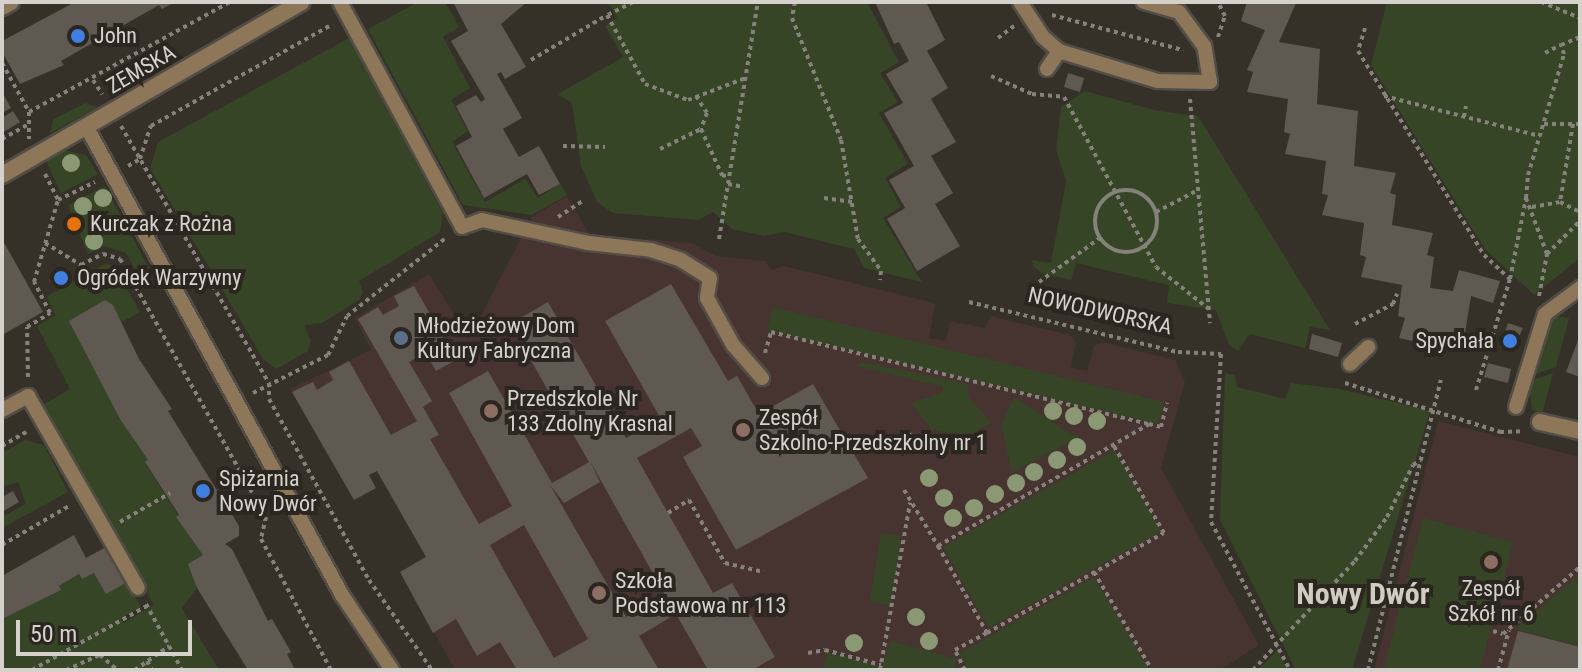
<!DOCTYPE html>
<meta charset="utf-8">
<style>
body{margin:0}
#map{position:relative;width:1582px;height:672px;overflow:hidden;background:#353028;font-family:"Roboto Condensed",sans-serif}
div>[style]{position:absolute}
.education>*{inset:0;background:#473330}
.green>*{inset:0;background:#374527}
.building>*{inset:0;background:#5f5951}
.path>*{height:4px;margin-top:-2px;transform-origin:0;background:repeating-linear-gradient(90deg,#85817b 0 4px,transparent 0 8px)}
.path>.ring{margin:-2px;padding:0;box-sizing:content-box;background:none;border:4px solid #85817b;border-radius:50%}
.roads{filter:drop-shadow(2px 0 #524d46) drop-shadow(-2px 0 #524d46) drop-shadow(0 2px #524d46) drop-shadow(0 -2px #524d46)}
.lane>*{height:14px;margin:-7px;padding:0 7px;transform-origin:7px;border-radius:7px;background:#8d7758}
.street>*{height:16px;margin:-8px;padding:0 8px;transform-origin:8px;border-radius:8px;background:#8d7758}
.trees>*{width:18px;height:18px;margin:-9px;border-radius:50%;background:#8a9973}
.dots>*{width:22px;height:22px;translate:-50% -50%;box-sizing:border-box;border:4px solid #2b261f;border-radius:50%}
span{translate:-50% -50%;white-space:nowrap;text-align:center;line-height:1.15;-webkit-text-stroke:8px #2b261f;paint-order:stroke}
.poi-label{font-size:22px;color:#d5d2cd}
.left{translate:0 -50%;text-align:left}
.right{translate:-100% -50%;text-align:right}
.street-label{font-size:22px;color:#d5d2cd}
.district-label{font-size:30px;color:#d2cbc1;font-weight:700}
.frame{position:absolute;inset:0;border:4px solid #d5d2cd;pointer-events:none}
.scale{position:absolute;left:16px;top:620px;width:176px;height:36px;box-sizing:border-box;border:4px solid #d5d2cd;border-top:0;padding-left:10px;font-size:24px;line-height:28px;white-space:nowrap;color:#d5d2cd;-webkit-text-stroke:6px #2b261f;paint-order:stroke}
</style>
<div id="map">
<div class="education">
<div style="clip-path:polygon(567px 196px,589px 234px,692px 243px,716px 256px,765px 261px,771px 270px,784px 266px,935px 303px,929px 338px,946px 341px,950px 321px,985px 328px,990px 316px,1070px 335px,1076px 342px,1071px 367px,1087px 371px,1094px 346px,1102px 342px,1175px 360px,1185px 381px,1161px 468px,1259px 645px,1220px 670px,455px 670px,400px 572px,426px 556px,377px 471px,369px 475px,376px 488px,354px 500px,290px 389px,371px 350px,355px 318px,429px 274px,469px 339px,532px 217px)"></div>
<div style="clip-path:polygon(1438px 421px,1580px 457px,1580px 670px,1374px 670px)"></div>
</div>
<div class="green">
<div style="clip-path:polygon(418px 2px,445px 2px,459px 27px,443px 37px,470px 88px,451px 100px,468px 131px,452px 142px,485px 202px,525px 179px,538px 198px,560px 184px,567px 195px,532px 215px,463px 205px,368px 29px)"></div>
<div style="clip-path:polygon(608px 2px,867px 2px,899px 62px,880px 73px,898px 102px,879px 113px,908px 164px,885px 178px,901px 207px,883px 218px,922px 282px,864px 268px,854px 249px,785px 232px,764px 236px,732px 229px,713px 212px,698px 220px,613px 213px,597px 202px,581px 166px,572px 103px,558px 94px,623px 57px,605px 26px,617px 18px)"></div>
<div style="clip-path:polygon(1387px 2px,1580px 2px,1580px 258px,1534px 295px,1485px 249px,1371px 65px)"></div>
<div style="clip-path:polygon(349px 38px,443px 213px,440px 232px,359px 281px,363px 292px,359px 300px,322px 323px,304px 325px,311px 341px,308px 351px,276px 369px,264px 360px,150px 168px,158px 142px)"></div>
<div style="clip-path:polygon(1085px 91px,1158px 111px,1198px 116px,1330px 330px,1310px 327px,1305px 348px,1250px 334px,1238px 351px,1229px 345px,1216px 310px,1167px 303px,1169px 285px,1076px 263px,1071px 280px,1041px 273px,1033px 266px,1032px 260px,1051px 263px,1066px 181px,1056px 150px,1061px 107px)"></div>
<div style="clip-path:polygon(85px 103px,98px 107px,49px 134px,54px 119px)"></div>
<div style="clip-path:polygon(64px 150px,86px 155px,98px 174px,61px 193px,46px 161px)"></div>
<div style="clip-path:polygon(105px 186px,151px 272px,142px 282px,126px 253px,105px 246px,88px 254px,68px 205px)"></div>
<div style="clip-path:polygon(105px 264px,114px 266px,140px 312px,122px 322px,105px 301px,70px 321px,120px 418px,148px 460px,145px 463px,203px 555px,189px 564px,197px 588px,182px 608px,219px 670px,2px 670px,2px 619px,60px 590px,59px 586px,79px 574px,82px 579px,94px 573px,127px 582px,141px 607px,121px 618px,124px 623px,154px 605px,41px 406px,70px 389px,37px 326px,55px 315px,47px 296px)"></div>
<div style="clip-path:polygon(773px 307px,1164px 402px,1158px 424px,767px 330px)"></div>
<div style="clip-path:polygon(1553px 316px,1569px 318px,1556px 367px,1535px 374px)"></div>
<div style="clip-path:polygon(862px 362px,968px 384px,969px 397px,991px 423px,970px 435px,932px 430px,911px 403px,943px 392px,943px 387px,856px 366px)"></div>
<div style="clip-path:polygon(1225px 373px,1235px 375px,1237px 387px,1285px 399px,1291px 383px,1340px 389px,1430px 411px,1352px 670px,1296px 670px,1220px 520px)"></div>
<div style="clip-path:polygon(1553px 373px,1542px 415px,1532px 409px,1529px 390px,1533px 380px)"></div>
<div style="clip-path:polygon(1014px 397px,1071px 434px,1080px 436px,1012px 473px,1001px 425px)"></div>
<div style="clip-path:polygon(25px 440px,44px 445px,68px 492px,2px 528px,2px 517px,26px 504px,18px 482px,2px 487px,2px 453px)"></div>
<div style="clip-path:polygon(1115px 450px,1161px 531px,989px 628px,943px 547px)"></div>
<div style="clip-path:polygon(1423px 518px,1513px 542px,1480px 670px,1374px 670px,1384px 669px)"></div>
<div style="clip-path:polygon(881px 533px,901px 536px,891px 606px,870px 602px)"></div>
<div style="clip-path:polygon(1579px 575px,1580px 646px,1515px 629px)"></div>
<div style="clip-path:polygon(1094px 577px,1149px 670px,969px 670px,959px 654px)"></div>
<div style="clip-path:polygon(890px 641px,957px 659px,954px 670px,882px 670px)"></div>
<div style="clip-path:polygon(1278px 650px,1287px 670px,1257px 670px)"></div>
<div style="clip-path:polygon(827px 652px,878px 666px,877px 670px,822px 670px)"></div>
</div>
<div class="building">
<div style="clip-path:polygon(75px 2px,175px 2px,162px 9px,159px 5px,61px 61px,64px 65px,20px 84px,2px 52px,4px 40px)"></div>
<div style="clip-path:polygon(453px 2px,527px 2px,501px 24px,526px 67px,505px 79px,501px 72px,497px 74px,522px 118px,503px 129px,519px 157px,539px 146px,560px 184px,539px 195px,527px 174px,484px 198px,456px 146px,472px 137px,456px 106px,476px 95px,481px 102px,485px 99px,451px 41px,468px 31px)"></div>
<div style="clip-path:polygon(875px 2px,926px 2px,945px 40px,927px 51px,948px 88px,931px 99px,956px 142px,931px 156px,953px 193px,935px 204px,960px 246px,917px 271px,887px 219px,905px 208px,889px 180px,914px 166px,884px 113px,903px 103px,886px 74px,909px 61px,899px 42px,894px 44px)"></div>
<div style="clip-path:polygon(1247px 2px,1296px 3px,1279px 42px,1320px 49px,1317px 104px,1358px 111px,1354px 166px,1396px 173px,1390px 193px,1396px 195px,1392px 225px,1433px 233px,1427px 255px,1434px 257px,1430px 288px,1453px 291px,1459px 270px,1500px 281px,1493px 303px,1471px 296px,1462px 352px,1399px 338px,1405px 318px,1398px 316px,1402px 285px,1361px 277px,1366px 257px,1360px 255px,1364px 223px,1322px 215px,1328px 195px,1322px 194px,1326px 161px,1285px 154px,1290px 134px,1284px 132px,1288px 99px,1247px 92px,1253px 72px,1247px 70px,1265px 30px,1241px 21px)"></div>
<div style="clip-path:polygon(1068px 73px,1084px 78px,1080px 92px,1064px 87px)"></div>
<div style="clip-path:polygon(2px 92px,11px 108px,2px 113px)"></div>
<div style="clip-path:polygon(13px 111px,20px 122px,2px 133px,2px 118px)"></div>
<div style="clip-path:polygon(74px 214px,80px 227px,73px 231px,66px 217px)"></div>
<div style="clip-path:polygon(2px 239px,43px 312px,2px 335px)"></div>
<div style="clip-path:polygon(68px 269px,72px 277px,54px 287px,49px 280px)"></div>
<div style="clip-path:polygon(evenodd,671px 284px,728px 381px,737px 376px,759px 414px,813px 384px,868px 478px,736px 550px,683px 457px,702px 446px,691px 428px,637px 458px,713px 593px,732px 583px,775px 657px,752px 670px,708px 670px,676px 614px,639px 636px,659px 670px,517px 670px,500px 642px,477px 656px,456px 619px,433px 633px,400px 572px,426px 557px,377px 471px,369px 475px,376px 488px,354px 500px,292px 392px,313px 382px,317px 390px,333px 380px,329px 372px,349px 361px,391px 435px,417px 421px,358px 319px,378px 307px,383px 315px,399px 306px,394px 296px,414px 286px,456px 360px,436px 371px,426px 353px,409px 362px,432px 401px,423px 407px,439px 435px,430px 439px,479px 524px,512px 506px,449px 393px,488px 371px,552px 483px,589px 462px,510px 324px,548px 302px,626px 438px,661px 419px,605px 321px,671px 284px,590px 461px,665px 595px,626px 617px,550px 485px,564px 503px,600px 482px,590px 461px,671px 284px,524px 525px,588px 639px,554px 658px,490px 545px,524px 525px)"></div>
<div style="clip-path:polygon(105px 300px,113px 305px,139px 359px,172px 409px,168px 411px,239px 526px,239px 536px,225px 544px,232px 549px,268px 621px,272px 619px,291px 652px,287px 654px,294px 668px,301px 670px,248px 670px,197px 588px,188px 564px,203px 555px,176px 517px,179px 515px,145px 462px,148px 460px,120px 419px,69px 321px)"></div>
<div style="clip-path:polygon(1508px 323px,1523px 328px,1512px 351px,1500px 347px)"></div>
<div style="clip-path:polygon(1312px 334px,1342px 343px,1338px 357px,1309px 349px)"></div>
<div style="clip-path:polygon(1580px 335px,1580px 377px,1566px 372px)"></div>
<div style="clip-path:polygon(1488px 363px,1511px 369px,1508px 383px,1484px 377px)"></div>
<div style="clip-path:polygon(13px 491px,19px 502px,2px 512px,2px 497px)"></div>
<div style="clip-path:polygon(74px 535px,86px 558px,106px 547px,127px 582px,106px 594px,94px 573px,82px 579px,79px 574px,59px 586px,61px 590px,2px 619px,2px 576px)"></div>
<div style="clip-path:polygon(1518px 631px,1580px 647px,1580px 670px,1507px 670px)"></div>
</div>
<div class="path">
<div style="left:633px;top:2px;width:29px;rotate:153deg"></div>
<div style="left:607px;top:15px;width:79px;rotate:61.2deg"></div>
<div style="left:645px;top:84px;width:46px;rotate:20.4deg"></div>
<div style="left:688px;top:100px;width:62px;rotate:-20.8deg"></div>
<div style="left:795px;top:2px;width:16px;rotate:101deg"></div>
<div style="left:792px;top:18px;width:131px;rotate:68.1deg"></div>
<div style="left:841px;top:140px;width:100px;rotate:80.3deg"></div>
<div style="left:858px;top:239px;width:39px;rotate:54deg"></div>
<div style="left:881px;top:271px;width:9px;rotate:96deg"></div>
<div style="left:1541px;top:2px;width:42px;rotate:22.3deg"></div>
<div style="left:1052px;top:15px;width:136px;rotate:15deg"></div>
<div style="left:1365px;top:28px;width:24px;rotate:107deg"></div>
<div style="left:1358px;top:51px;width:240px;rotate:58.3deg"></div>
<div style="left:1484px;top:255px;width:35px;rotate:43deg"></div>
<div style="left:1218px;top:37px;width:22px;rotate:-72deg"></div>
<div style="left:1225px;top:16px;width:16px;rotate:-117deg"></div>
<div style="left:998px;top:38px;width:21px;rotate:-37deg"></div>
<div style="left:1545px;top:53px;width:18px;rotate:-27deg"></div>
<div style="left:531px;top:60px;width:88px;rotate:-30.6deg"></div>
<div style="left:2px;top:63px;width:56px;rotate:61.1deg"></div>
<div style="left:29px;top:112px;width:27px;rotate:90deg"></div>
<div style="left:991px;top:76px;width:45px;rotate:23.7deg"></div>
<div style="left:1032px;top:94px;width:32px;rotate:5deg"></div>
<div style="left:1064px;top:97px;width:193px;rotate:61.6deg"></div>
<div style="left:1156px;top:267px;width:68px;rotate:38.4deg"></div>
<div style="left:93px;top:80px;width:17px;rotate:57deg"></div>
<div style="left:696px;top:96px;width:20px;rotate:57deg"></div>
<div style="left:707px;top:113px;width:17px;rotate:111deg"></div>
<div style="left:701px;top:129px;width:51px;rotate:65.5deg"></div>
<div style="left:722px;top:175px;width:7px;rotate:16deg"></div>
<div style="left:1384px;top:96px;width:161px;rotate:14.4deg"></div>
<div style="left:1190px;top:99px;width:225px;rotate:84.9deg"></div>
<div style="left:29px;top:112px;width:229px;rotate:-28.7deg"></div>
<div style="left:1464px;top:117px;width:11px;rotate:-80deg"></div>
<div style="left:1544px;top:124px;width:36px"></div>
<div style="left:1573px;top:124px;width:79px;rotate:99.5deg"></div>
<div style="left:1560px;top:202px;width:22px;rotate:27deg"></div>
<div style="left:121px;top:126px;width:297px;rotate:60.1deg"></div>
<div style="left:269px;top:383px;width:16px;rotate:90deg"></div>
<div style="left:269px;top:399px;width:207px;rotate:61.1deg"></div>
<div style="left:369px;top:580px;width:110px;rotate:55deg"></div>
<div style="left:2px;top:139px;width:31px;rotate:-29deg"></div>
<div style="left:563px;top:146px;width:42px;rotate:1.4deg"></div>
<div style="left:660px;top:149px;width:46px;rotate:-26deg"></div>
<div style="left:128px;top:166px;width:14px;rotate:-30deg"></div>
<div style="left:140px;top:159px;width:35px;rotate:-72deg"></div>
<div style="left:151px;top:126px;width:206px;rotate:-29.3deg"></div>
<div style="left:45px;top:174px;width:29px;rotate:63deg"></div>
<div style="left:58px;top:200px;width:41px;rotate:-25.9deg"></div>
<div style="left:728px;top:184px;width:16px;rotate:11deg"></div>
<div class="ring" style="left:1095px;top:190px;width:58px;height:58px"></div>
<div style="left:824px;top:198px;width:29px;rotate:8deg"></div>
<div style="left:1532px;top:207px;width:28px;rotate:-10deg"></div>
<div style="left:1156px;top:212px;width:47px;rotate:-27.6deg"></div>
<div style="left:558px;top:217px;width:30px;rotate:-33deg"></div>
<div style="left:719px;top:239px;width:240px;rotate:-80.7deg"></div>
<div style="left:45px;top:243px;width:42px;rotate:31.4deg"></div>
<div style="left:81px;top:265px;width:25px;rotate:-27deg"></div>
<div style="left:103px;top:254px;width:18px;rotate:16deg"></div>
<div style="left:120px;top:259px;width:296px;rotate:60.5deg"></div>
<div style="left:266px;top:517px;width:23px;rotate:103deg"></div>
<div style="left:261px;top:539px;width:149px;rotate:61.9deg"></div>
<div style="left:1547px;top:254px;width:47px;rotate:-45deg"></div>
<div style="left:1039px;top:282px;width:75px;rotate:-35.8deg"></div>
<div style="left:1539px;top:296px;width:43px;rotate:-79.2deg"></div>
<div style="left:1547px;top:254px;width:60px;rotate:-110.6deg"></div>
<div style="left:1526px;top:198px;width:23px;rotate:-85deg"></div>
<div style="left:1528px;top:175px;width:126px;rotate:-73.4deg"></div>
<div style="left:1564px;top:54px;width:9px;rotate:-108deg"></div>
<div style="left:1561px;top:45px;width:21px;rotate:-23deg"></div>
<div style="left:969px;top:302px;width:215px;rotate:13.5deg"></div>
<div style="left:1178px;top:352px;width:43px;rotate:2.7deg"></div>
<div style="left:1221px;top:354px;width:168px;rotate:93.4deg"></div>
<div style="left:1211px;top:522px;width:168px;rotate:61.9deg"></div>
<div style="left:1355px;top:324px;width:43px;rotate:-27.8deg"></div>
<div style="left:1393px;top:304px;width:11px;rotate:-68deg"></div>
<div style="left:765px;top:353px;width:22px;rotate:-74deg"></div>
<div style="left:771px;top:332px;width:389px;rotate:13.7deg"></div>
<div style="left:28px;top:377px;width:50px;rotate:-91.1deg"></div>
<div style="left:27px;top:327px;width:27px;rotate:-31deg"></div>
<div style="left:50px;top:313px;width:35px;rotate:-117deg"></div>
<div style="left:34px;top:282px;width:85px;rotate:-73.7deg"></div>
<div style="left:1345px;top:383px;width:163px;rotate:17.5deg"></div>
<div style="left:1500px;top:432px;width:24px;rotate:-2deg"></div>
<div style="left:1476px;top:390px;width:116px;rotate:-73deg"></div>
<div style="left:1510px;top:279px;width:83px;rotate:-78.8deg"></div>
<div style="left:253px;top:393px;width:84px;rotate:-26.9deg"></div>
<div style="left:328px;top:355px;width:43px;rotate:-64deg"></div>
<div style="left:347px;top:316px;width:127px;rotate:-38.3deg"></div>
<div style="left:2px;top:446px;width:28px;rotate:-30deg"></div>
<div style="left:904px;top:490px;width:66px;rotate:58.7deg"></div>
<div style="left:938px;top:546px;width:244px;rotate:-30deg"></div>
<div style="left:1149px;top:424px;width:12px;rotate:14deg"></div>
<div style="left:1161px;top:427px;width:25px;rotate:-76deg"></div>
<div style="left:668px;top:513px;width:25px;rotate:-32deg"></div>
<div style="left:689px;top:500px;width:73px;rotate:60.3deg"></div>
<div style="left:725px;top:563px;width:40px;rotate:13deg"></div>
<div style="left:120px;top:522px;width:58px;rotate:-30.1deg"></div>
<div style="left:2px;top:545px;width:78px;rotate:-30.2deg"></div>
<div style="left:938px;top:546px;width:100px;rotate:60.6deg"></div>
<div style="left:987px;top:633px;width:203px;rotate:-29.5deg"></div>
<div style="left:1164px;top:533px;width:100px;rotate:-119.9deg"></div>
<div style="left:1094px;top:572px;width:114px;rotate:59.4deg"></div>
<div style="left:146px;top:604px;width:75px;rotate:61.4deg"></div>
<div style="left:1493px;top:631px;width:10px;rotate:17deg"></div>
<div style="left:1503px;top:634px;width:102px;rotate:-41deg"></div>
<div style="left:808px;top:653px;width:17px;rotate:-10deg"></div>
<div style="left:825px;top:650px;width:58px;rotate:15deg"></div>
<div style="left:147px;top:661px;width:10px;rotate:61deg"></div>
<div style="left:32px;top:670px;width:132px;rotate:-29.1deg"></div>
<div style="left:66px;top:670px;width:37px;rotate:-24deg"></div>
<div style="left:100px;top:655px;width:23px;rotate:41deg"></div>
<div style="left:135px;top:670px;width:42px;rotate:-35.2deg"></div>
<div style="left:880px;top:670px;width:170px;rotate:-79.8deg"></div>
<div style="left:965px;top:670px;width:22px;rotate:-117deg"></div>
<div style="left:955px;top:650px;width:36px;rotate:-28deg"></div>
<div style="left:1253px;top:670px;width:149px;rotate:-46.9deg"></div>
<div style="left:1355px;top:561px;width:54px;rotate:-54deg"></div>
<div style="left:1387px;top:517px;width:58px;rotate:-63.4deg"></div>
<div style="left:1413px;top:465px;width:9px;rotate:-32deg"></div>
<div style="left:1368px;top:670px;width:299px;rotate:-75.9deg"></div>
<div style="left:1498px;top:670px;width:41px;rotate:-74.6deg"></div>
</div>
<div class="roads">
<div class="lane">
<div style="left:340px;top:2px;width:256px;rotate:61.5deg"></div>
<div style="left:462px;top:227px;width:21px;rotate:-19deg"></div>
<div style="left:482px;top:220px;width:108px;rotate:12.2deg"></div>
<div style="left:588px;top:243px;width:63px;rotate:6.3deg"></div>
<div style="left:651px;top:250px;width:32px;rotate:18deg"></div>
<div style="left:681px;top:260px;width:34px;rotate:32deg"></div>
<div style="left:710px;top:278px;width:20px;rotate:99deg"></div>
<div style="left:707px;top:298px;width:54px;rotate:61deg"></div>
<div style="left:733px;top:345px;width:44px;rotate:48.7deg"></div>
<div style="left:1020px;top:2px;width:42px;rotate:56.7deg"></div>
<div style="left:1043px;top:37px;width:21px;rotate:41deg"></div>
<div style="left:1059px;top:51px;width:103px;rotate:16.9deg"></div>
<div style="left:1158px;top:81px;width:52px;rotate:1.1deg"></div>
<div style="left:1210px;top:82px;width:36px;rotate:-99deg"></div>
<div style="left:1204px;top:46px;width:42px;rotate:-126.3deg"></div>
<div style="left:1179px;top:12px;width:37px;rotate:-164deg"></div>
<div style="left:1047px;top:69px;width:22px;rotate:-56deg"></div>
<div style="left:86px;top:126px;width:534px;rotate:61.37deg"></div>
<div style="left:342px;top:595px;width:90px;rotate:56.3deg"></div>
<div style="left:1350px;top:364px;width:25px;rotate:-43deg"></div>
<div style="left:1516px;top:407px;width:97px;rotate:-72.7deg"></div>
<div style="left:1545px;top:314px;width:44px;rotate:-36.6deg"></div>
<div style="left:2px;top:410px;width:30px;rotate:-28deg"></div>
<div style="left:28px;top:396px;width:221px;rotate:60.2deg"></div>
</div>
<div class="street">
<div style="left:2px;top:7px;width:10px;rotate:-29deg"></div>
<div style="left:2px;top:175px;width:346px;rotate:-30deg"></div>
<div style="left:1540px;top:422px;width:41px;rotate:12.7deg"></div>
</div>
</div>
<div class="trees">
<div style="left:71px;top:163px"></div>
<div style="left:103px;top:198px"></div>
<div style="left:83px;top:206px"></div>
<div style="left:94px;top:241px"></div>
<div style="left:1053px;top:411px"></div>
<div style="left:1074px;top:416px"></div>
<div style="left:1097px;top:421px"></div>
<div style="left:907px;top:441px"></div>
<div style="left:1077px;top:447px"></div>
<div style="left:1057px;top:460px"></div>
<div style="left:1034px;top:472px"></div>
<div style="left:929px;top:478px"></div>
<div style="left:1016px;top:483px"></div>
<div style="left:995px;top:494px"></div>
<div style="left:944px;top:498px"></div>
<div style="left:974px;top:508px"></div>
<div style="left:953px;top:518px"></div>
<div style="left:916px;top:617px"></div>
<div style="left:929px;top:641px"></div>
<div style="left:854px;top:643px"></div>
</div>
<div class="dots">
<div style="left:78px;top:36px;background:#3f7fe0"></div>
<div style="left:74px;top:224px;background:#e8710a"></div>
<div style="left:61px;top:278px;background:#3f7fe0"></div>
<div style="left:401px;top:338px;background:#5c6f8a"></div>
<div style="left:1510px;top:341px;background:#3f7fe0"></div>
<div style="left:491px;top:411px;background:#8d6e63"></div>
<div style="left:743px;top:430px;background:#8d6e63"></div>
<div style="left:203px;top:491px;background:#3f7fe0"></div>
<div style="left:1491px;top:562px;background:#8d6e63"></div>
<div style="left:599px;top:593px;background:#8d6e63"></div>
</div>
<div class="poi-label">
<span class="left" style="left:94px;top:36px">John</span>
<span class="left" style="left:90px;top:224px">Kurczak z Rożna</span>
<span class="left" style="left:77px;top:278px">Ogródek Warzywny</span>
<span class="left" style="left:417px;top:338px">Młodzieżowy Dom<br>Kultury Fabryczna</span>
<span class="right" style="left:1494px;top:341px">Spychała</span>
<span class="left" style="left:507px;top:411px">Przedszkole Nr<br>133 Zdolny Krasnal</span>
<span class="left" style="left:759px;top:430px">Zespół<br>Szkolno-Przedszkolny nr 1</span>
<span class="left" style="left:219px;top:491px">Spiżarnia<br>Nowy Dwór</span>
<span class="left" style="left:615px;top:593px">Szkoła<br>Podstawowa nr 113</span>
<span style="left:1491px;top:601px">Zespół<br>Szkół nr 6</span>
</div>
<div class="street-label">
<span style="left:141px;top:69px;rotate:-30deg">ZEMSKA</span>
<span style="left:1100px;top:311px;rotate:13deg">NOWODWORSKA</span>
</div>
<div class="district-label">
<span style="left:1363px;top:594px">Nowy Dwór</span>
</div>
<div class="frame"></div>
<div class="scale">50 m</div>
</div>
